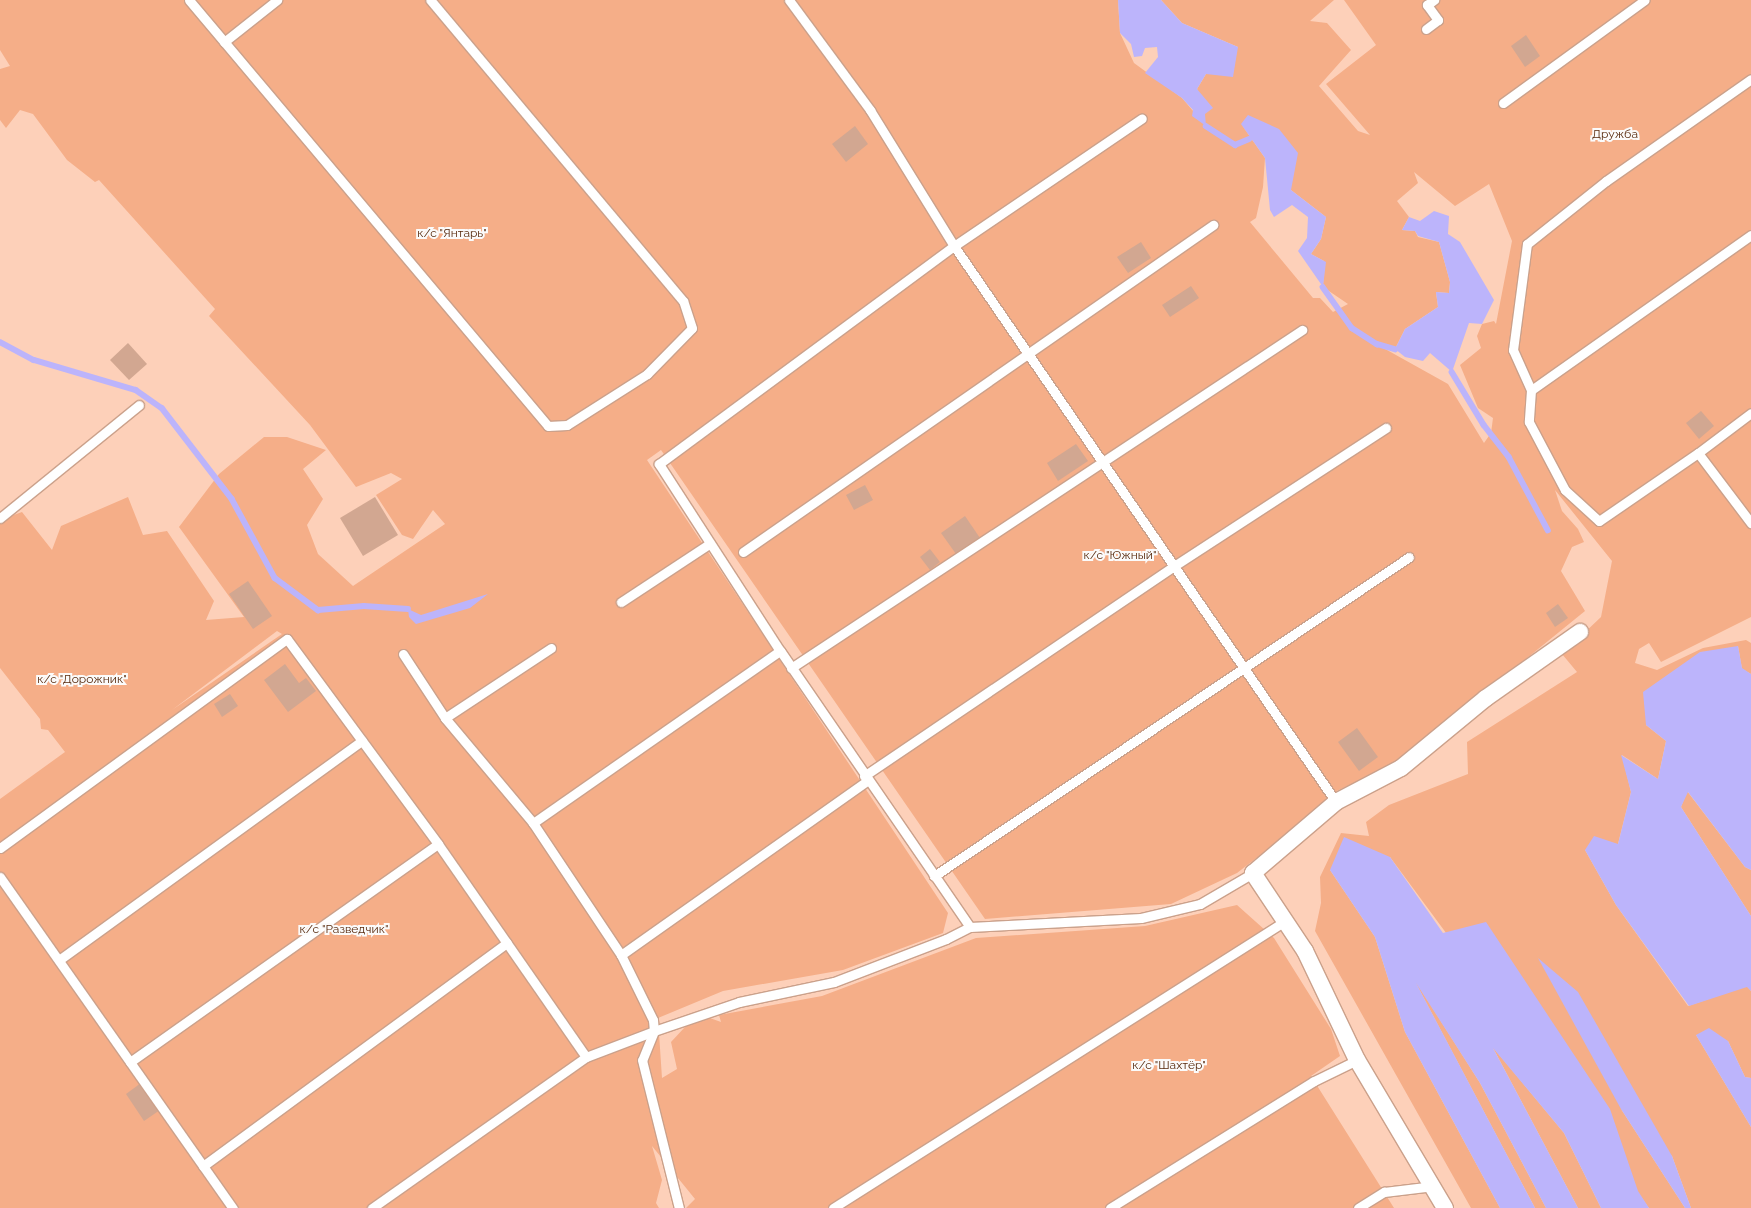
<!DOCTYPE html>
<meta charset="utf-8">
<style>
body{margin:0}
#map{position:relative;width:1751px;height:1208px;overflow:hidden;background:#fdd0b9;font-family:Raleway,sans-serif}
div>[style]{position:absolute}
.green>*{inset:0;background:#f5ae88}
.water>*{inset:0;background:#bcb4fb}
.stream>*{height:5.5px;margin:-2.75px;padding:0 2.75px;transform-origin:2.75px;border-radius:2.75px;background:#bcb4fb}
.building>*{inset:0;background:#d2a791}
.roads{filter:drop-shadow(1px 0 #cba18b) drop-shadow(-1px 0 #cba18b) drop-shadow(0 1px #cba18b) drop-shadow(0 -1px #cba18b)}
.service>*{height:9px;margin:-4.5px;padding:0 4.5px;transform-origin:4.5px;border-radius:4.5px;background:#fff}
.minor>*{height:16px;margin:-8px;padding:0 8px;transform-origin:8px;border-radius:8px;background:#fff}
span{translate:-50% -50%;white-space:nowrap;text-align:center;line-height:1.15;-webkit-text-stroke:4px #fbfbfb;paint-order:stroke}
.park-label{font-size:12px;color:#57290c}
</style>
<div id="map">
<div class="green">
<div style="clip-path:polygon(evenodd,0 0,1118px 0,1120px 33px,1134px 63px,1182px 98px,1205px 125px,1205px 114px,1197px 89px,1206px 74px,1238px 47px,1182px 23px,1161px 0,1334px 0,1310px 21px,1327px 23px,1351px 50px,1319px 86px,1358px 131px,1370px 135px,1326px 84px,1376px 45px,1344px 0,1751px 0,1751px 617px,1661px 662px,1649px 643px,1639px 649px,1635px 663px,1657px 670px,1703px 648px,1746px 640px,1751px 643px,1751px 674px,1742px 669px,1738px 646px,1646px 725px,1666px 741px,1658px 779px,1622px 755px,1631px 792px,1618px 844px,1585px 850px,1616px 905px,1688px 1006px,1747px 986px,1751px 991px,1751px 1078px,1745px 1077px,1728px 1041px,1696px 1035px,1751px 1127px,1751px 1208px,1691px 1208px,1672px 1156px,1621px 1109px,1685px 1208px,1649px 1208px,1390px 857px,1330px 870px,1375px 937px,1405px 1032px,1500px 1208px,1471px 1208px,1315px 931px,1321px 903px,1320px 877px,1341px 833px,1369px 836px,1366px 822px,1389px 805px,1468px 774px,1467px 742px,1577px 672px,1562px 654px,1601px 617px,1612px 561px,1555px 490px,1562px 511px,1578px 529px,1584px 542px,1572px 547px,1561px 571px,1585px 611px,1396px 764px,1330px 794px,1311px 816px,1237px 873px,1171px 904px,985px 919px,661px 450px,647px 460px,948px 913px,943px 933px,843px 970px,723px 991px,658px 1018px,662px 1078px,677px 1069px,671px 1042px,685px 1027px,707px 1017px,721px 1022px,719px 1015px,822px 996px,976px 938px,1145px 926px,1237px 905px,1274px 938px,1331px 1029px,1340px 1056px,1311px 1076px,1394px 1208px,686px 1208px,695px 1199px,652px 1146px,662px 1180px,656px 1203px,659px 1208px,0 1208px,0 799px,65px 752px,48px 730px,41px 729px,40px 719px,0 668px,0 520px,22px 512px,52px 550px,61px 526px,128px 497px,143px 535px,167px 531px,214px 601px,206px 620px,244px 617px,179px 527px,219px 474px,264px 437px,287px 437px,326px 450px,303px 469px,323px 499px,307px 525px,318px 554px,353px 586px,445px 524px,433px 510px,413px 539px,402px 535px,376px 495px,402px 479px,391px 473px,356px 487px,310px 425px,209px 316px,215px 309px,99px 180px,95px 182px,67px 160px,33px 114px,20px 110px,6px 128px,0 120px,0 69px,10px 66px,0 50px,0 0,1241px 124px,1291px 190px,1326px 217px,1321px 239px,1311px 254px,1324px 261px,1323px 287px,1348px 304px,1333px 312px,1320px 298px,1313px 298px,1250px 222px,1256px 218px,1263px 187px,1265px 158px,1241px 124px,0 0,1414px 172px,1455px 206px,1489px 184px,1512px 241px,1496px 324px,1494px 321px,1482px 324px,1477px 336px,1481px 348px,1460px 365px,1478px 408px,1493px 418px,1491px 433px,1484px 443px,1448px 384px,1378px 345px,1395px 349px,1405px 329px,1438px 307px,1436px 292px,1449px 293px,1450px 282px,1439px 242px,1418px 237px,1415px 231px,1402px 230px,1409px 217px,1397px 201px,1418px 183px,1414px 172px,0 0,277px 631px,282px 634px,172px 710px,277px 631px)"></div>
<div style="clip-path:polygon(1687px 791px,1745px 867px,1751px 870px,1751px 916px,1681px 807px)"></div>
<div style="clip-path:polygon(1411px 974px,1480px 1083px,1546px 1208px,1535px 1208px)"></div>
<div style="clip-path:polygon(1492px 1046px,1564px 1133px,1601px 1208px,1578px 1208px)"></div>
</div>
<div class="water">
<div style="clip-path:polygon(1118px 0,1161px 0,1182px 23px,1238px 47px,1233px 77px,1206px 74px,1197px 89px,1213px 108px,1205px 114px,1206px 126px,1192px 116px,1193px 110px,1182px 98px,1145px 73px,1158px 57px,1157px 47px,1145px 48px,1142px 56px,1134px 57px,1131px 44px,1120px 33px)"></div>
<div style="clip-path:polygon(1248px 115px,1279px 129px,1298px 153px,1291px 190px,1326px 217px,1321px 239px,1311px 254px,1326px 262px,1323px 287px,1298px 251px,1307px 238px,1308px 217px,1292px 205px,1274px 217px,1270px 210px,1265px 158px,1241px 124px)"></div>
<div style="clip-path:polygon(1434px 211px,1449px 216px,1448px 234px,1460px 242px,1494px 300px,1482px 324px,1469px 323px,1452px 372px,1430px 353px,1423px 361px,1405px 357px,1395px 349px,1405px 329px,1438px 307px,1436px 292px,1449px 293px,1450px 282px,1439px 242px,1418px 236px,1415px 231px,1402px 230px,1409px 217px,1420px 221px)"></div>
<div style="clip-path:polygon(488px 594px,470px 608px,416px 624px,409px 617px,408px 609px,421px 615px)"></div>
<div style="clip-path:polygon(1738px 646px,1742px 668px,1751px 674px,1751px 870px,1745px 867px,1688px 792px,1681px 807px,1751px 916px,1751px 991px,1747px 987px,1689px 1006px,1616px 905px,1585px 850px,1594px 836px,1618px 844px,1631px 792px,1621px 755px,1658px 779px,1666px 741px,1646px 725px,1643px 692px,1700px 652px)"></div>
<div style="clip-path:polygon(1344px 837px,1390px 857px,1443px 933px,1486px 922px,1610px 1109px,1638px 1191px,1649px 1208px,1601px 1208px,1564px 1133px,1493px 1048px,1578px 1208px,1546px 1208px,1480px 1083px,1416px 983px,1535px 1208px,1500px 1208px,1405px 1032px,1375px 937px,1330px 870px)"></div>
<div style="clip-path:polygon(1538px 958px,1578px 992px,1672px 1156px,1691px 1208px,1685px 1208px,1621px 1109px)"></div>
<div style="clip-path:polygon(1709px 1028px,1728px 1041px,1745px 1077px,1751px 1078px,1751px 1127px,1696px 1035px)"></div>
</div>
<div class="stream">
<div style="left:1206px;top:126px;width:35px;rotate:33deg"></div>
<div style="left:1235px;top:145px;width:15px;rotate:-23deg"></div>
<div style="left:1323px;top:287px;width:50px;rotate:54.7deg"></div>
<div style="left:1352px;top:328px;width:30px;rotate:33deg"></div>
<div style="left:1377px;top:344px;width:19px;rotate:16deg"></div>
<div style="left:0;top:342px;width:38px;rotate:28deg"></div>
<div style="left:34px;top:360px;width:106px;rotate:16.4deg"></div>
<div style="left:136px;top:390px;width:32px;rotate:35deg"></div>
<div style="left:162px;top:408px;width:115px;rotate:52.4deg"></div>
<div style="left:232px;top:499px;width:90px;rotate:61.4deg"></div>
<div style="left:275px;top:578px;width:54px;rotate:36.7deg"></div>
<div style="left:318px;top:610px;width:46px;rotate:-5deg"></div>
<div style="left:364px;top:606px;width:44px;rotate:3.9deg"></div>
<div style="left:1452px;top:372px;width:62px;rotate:58.9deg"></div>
<div style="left:1484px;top:425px;width:41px;rotate:52deg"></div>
<div style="left:1509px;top:457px;width:83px;rotate:61.9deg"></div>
</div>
<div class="building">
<div style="clip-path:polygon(1526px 35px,1540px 56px,1525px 67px,1511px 46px)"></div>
<div style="clip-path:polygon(855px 126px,868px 144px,846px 162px,832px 144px)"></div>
<div style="clip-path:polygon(1141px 242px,1151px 258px,1128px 273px,1117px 257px)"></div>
<div style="clip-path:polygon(1191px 286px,1199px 298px,1170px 317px,1162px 305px)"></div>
<div style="clip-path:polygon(128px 343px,147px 364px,129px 380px,110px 360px)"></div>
<div style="clip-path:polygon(1701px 411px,1714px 426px,1699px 439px,1686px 423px)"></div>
<div style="clip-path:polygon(1076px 444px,1088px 461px,1058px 481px,1047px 463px)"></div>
<div style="clip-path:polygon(865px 485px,873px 500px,854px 510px,846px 495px)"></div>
<div style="clip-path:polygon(375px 497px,398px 535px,363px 556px,340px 518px)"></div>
<div style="clip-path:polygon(965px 516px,980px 538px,956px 554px,941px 533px)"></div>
<div style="clip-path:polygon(930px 549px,940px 562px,930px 570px,920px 557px)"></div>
<div style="clip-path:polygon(248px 581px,272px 616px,253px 629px,229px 594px)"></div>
<div style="clip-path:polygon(1558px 604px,1568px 618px,1555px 627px,1546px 613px)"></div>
<div style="clip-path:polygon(285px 664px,299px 683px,306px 678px,316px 691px,288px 712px,264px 680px)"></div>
<div style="clip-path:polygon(230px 694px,238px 706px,222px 717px,214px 704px)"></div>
<div style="clip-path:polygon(1357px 728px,1378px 757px,1359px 771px,1338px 742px)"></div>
<div style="clip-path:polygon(141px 1083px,160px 1110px,144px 1121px,126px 1094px)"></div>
</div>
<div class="roads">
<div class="service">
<div style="left:189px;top:0;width:557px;rotate:49.88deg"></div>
<div style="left:548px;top:426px;width:19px;rotate:-3deg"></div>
<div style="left:567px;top:425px;width:95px;rotate:-32.5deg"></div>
<div style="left:647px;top:374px;width:64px;rotate:-45.6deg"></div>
<div style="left:692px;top:328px;width:28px;rotate:-108deg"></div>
<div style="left:683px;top:301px;width:393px;rotate:-130deg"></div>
<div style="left:789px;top:0;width:137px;rotate:53.6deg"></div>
<div style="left:870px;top:110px;width:160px;rotate:58.3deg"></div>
<div style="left:954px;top:246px;width:227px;rotate:-34.2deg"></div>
<div style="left:1426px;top:29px;width:15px;rotate:-37deg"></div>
<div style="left:1438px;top:20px;width:19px;rotate:-126deg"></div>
<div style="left:1427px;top:5px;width:9px;rotate:-36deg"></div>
<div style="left:224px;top:42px;width:68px;rotate:-38.4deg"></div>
<div style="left:1503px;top:103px;width:175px;rotate:-36deg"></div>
<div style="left:1751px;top:235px;width:269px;rotate:144.8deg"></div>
<div style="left:1531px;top:390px;width:32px;rotate:94deg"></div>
<div style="left:1529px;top:422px;width:77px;rotate:62.1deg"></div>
<div style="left:1565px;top:490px;width:46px;rotate:42.4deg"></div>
<div style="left:1599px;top:521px;width:120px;rotate:-34.5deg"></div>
<div style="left:1698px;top:453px;width:88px;rotate:52.9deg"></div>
<div style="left:1531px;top:390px;width:44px;rotate:-114.2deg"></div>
<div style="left:1513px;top:350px;width:107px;rotate:-82.5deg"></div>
<div style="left:1527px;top:244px;width:101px;rotate:-38.6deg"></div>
<div style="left:1606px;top:181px;width:177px;rotate:-35.1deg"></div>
<div style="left:1698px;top:453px;width:66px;rotate:-37deg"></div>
<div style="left:0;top:518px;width:179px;rotate:-39.1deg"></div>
<div style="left:743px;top:552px;width:573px;rotate:-34.83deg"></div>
<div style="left:621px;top:602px;width:105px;rotate:-33.4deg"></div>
<div style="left:551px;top:648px;width:127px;rotate:146.6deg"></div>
<div style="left:445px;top:718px;width:137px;rotate:50deg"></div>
<div style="left:533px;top:823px;width:159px;rotate:56.3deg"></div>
<div style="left:621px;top:955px;width:72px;rotate:63.8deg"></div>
<div style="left:653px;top:1020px;width:11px;rotate:85deg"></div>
<div style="left:654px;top:1031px;width:90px;rotate:-18.8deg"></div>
<div style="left:739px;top:1002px;width:97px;rotate:-11.9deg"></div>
<div style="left:834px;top:982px;width:120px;rotate:-21deg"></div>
<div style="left:946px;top:939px;width:27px;rotate:-27deg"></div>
<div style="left:970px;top:927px;width:171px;rotate:-3deg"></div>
<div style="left:1141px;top:918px;width:61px;rotate:-13.3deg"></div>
<div style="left:1200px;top:904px;width:61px;rotate:-30.3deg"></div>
<div style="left:403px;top:654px;width:77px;rotate:56.7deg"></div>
<div style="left:791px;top:668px;width:613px;rotate:-33.48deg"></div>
<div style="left:864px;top:776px;width:374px;rotate:-34.1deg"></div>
<div style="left:1174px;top:566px;width:253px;rotate:-33.1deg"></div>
<div style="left:533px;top:823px;width:301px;rotate:-34.9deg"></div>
<div style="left:0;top:848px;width:355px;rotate:-36.1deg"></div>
<div style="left:287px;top:639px;width:255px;rotate:53.6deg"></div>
<div style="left:438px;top:844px;width:259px;rotate:55.2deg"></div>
<div style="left:586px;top:1057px;width:73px;rotate:-20.9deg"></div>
<div style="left:654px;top:1031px;width:31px;rotate:112deg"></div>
<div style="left:642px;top:1060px;width:153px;rotate:76deg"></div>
<div style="left:934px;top:876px;width:572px;rotate:-33.88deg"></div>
<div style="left:0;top:877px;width:405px;rotate:54.9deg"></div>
<div style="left:970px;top:927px;width:335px;rotate:-124.5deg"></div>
<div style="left:780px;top:651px;width:223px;rotate:-122.9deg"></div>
<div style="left:659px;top:464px;width:367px;rotate:-36.5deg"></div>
<div style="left:954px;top:246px;width:675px;rotate:55.51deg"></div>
<div style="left:621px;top:955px;width:301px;rotate:-35.3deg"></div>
<div style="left:59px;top:960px;width:374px;rotate:-35.9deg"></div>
<div style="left:130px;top:1062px;width:377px;rotate:-35.3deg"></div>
<div style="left:203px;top:1166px;width:377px;rotate:-36.3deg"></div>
<div style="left:372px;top:1208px;width:262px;rotate:-35.2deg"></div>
<div style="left:833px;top:1208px;width:535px;rotate:-32.41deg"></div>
<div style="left:1110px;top:1208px;width:240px;rotate:-31.9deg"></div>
<div style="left:1314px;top:1081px;width:48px;rotate:-26deg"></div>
<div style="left:1358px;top:1208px;width:31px;rotate:-32deg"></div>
<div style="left:1384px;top:1192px;width:50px;rotate:-6.8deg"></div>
</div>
<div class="minor">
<div style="left:1445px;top:1208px;width:172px;rotate:-120.7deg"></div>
<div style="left:1357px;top:1060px;width:121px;rotate:-115.5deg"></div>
<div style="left:1305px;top:951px;width:94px;rotate:-123.7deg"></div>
<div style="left:1253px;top:873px;width:109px;rotate:-40.5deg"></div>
<div style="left:1336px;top:802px;width:73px;rotate:-27.6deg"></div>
<div style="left:1401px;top:768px;width:110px;rotate:-39.5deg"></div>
<div style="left:1486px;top:698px;width:115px;rotate:-35.1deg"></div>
</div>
</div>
<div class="park-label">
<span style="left:1615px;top:135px">Дружба</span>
<span style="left:452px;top:234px">к/с "Янтарь"</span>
<span style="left:1120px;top:556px">к/с "Южный"</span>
<span style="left:82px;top:680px">к/с "Дорожник"</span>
<span style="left:344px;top:930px">к/с "Разведчик"</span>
<span style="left:1169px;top:1066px">к/с "Шахтёр"</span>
</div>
</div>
